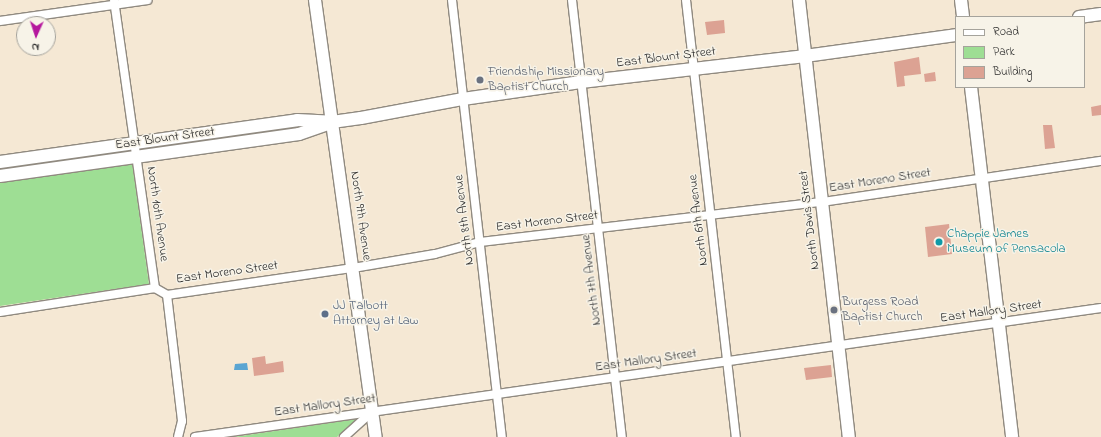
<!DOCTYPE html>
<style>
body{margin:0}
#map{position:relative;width:1101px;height:437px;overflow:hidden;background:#f5e8d4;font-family:"Indie Flower",sans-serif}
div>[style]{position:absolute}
.green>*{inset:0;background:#9ede94}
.water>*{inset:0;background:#5aa5d2}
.building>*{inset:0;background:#dca293}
.roads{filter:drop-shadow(1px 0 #908a80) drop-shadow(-1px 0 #908a80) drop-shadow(0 1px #908a80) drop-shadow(0 -1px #908a80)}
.street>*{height:8px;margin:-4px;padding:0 4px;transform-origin:4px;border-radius:4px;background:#fff}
.secondary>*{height:12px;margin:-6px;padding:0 6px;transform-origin:6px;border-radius:6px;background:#fff}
.dots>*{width:11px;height:11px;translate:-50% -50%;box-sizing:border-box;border:2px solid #f7f3e8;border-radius:50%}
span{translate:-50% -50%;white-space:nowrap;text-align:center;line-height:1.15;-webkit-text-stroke:3px #f7f3e8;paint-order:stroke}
.street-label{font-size:13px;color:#2b2b2b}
.worship-label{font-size:13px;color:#5b616d}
.left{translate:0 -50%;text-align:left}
.culture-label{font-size:13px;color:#0d838f}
.service-label{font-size:13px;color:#4e5e75}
.legend{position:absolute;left:955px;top:16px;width:130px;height:72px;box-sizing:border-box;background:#f7f3e8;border:1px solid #a5a39c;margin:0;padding:5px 7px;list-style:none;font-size:12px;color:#2b2b2b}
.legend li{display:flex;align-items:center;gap:8px;height:20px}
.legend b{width:20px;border:1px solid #a5a39c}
.north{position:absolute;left:16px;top:16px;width:40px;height:40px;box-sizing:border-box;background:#f7f3e8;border:1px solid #a5a39c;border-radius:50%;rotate:183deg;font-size:11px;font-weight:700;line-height:16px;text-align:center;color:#2b2b2b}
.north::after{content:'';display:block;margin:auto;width:14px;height:18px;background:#b5179e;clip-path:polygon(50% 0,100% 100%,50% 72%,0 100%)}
</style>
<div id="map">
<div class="green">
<div style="clip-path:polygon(132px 162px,149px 284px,0 306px,0 181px)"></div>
<div style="clip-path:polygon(357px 419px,337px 437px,233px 437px)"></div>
</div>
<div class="water">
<div style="clip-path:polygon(247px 363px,248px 370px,234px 370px,235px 364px)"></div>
</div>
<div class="building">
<div style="clip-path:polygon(724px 20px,725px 33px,707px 35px,705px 22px)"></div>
<div style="clip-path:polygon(919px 57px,921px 74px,904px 76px,905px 86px,897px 87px,894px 62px)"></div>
<div style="clip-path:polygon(935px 72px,936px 81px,925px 82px,924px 74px)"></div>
<div style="clip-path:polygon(1101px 105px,1101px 115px,1092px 116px,1091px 107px)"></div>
<div style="clip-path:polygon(1043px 125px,1052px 125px,1055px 148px,1045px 149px)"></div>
<div style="clip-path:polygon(949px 224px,952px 254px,928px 257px,925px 227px)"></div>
<div style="clip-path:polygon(265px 356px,266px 364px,283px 361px,284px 372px,254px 376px,252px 358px)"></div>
<div style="clip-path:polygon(831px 365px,832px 377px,806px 380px,804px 368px)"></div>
</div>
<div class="roads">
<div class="street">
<div style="left:114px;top:0;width:291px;rotate:81.9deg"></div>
<div style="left:452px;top:0;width:440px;rotate:83.5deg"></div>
<div style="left:572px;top:0;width:440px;rotate:83.5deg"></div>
<div style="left:686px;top:0;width:440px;rotate:83.5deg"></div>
<div style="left:0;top:21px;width:149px;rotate:-8.1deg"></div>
<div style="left:167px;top:295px;width:127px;rotate:83.2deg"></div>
<div style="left:182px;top:421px;width:16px;rotate:104deg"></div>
<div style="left:0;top:312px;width:157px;rotate:-8.8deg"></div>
<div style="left:155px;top:288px;width:14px;rotate:30deg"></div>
<div style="left:167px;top:295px;width:188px;rotate:-8.3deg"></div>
<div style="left:353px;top:268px;width:83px;rotate:-9.7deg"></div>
<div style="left:435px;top:254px;width:47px;rotate:-14.9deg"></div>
<div style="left:480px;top:242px;width:344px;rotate:-6.7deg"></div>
<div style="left:822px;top:202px;width:282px;rotate:-8.4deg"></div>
<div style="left:195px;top:437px;width:915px;rotate:-8.1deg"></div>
<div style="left:344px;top:437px;width:38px;rotate:-42deg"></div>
</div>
<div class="secondary">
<div style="left:315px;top:0;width:441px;rotate:82.1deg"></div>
<div style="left:799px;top:0;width:440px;rotate:83.5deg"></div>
<div style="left:961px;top:0;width:17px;rotate:83deg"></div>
<div style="left:1079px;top:17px;width:22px;rotate:-8deg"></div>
<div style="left:971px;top:87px;width:352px;rotate:83.3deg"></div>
<div style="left:0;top:162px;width:300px;rotate:-8deg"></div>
<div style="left:297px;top:120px;width:35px;rotate:3deg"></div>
<div style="left:332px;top:122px;width:29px;rotate:-8deg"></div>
<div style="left:361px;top:118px;width:104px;rotate:-10.6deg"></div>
<div style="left:463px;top:99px;width:119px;rotate:-8.2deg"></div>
<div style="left:581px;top:82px;width:226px;rotate:-6.6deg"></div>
<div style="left:805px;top:56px;width:152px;rotate:-7.9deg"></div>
<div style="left:0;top:176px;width:302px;rotate:-8deg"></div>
<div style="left:299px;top:134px;width:31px;rotate:-19deg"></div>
</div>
</div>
<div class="dots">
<div style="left:480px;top:80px;background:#6b7280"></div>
<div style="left:939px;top:242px;background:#0f9aa8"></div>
<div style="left:834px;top:310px;background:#6b7280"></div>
<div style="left:325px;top:314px;background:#5c6f8a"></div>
</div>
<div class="street-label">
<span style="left:666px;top:58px;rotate:-7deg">East Blount Street</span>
<span style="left:165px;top:139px;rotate:-8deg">East Blount Street</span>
<span style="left:880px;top:181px;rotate:-9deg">East Moreno Street</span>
<span style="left:157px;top:214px;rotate:82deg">North 10th Avenue</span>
<span style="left:360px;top:216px;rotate:82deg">North 9th Avenue</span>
<span style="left:465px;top:220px;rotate:-97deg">North 8th Avenue</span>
<span style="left:699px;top:220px;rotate:-97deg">North 6th Avenue</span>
<span style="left:810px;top:220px;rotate:-97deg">North Davis Street</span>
<span style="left:547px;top:222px;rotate:-7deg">East Moreno Street</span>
<span style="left:227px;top:273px;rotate:-8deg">East Moreno Street</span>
<span style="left:592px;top:280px;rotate:-97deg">North 7th Avenue</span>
<span style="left:991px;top:312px;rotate:-8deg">East Mallory Street</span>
<span style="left:646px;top:361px;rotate:-8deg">East Mallory Street</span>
<span style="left:325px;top:406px;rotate:-8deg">East Mallory Street</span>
</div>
<div class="worship-label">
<span class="left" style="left:488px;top:80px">Friendship Missionary<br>Baptist Church</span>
<span class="left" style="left:842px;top:310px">Burgess Road<br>Baptist Church</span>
</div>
<div class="culture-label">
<span class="left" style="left:947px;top:242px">Chappie James<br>Museum of Pensacola</span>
</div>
<div class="service-label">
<span class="left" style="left:333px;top:314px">JJ Talbott<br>Attorney at Law</span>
</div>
<ul class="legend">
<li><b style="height:5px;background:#fff"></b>Road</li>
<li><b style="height:11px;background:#9ede94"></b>Park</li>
<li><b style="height:11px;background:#dca293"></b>Building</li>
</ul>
<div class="north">N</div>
</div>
